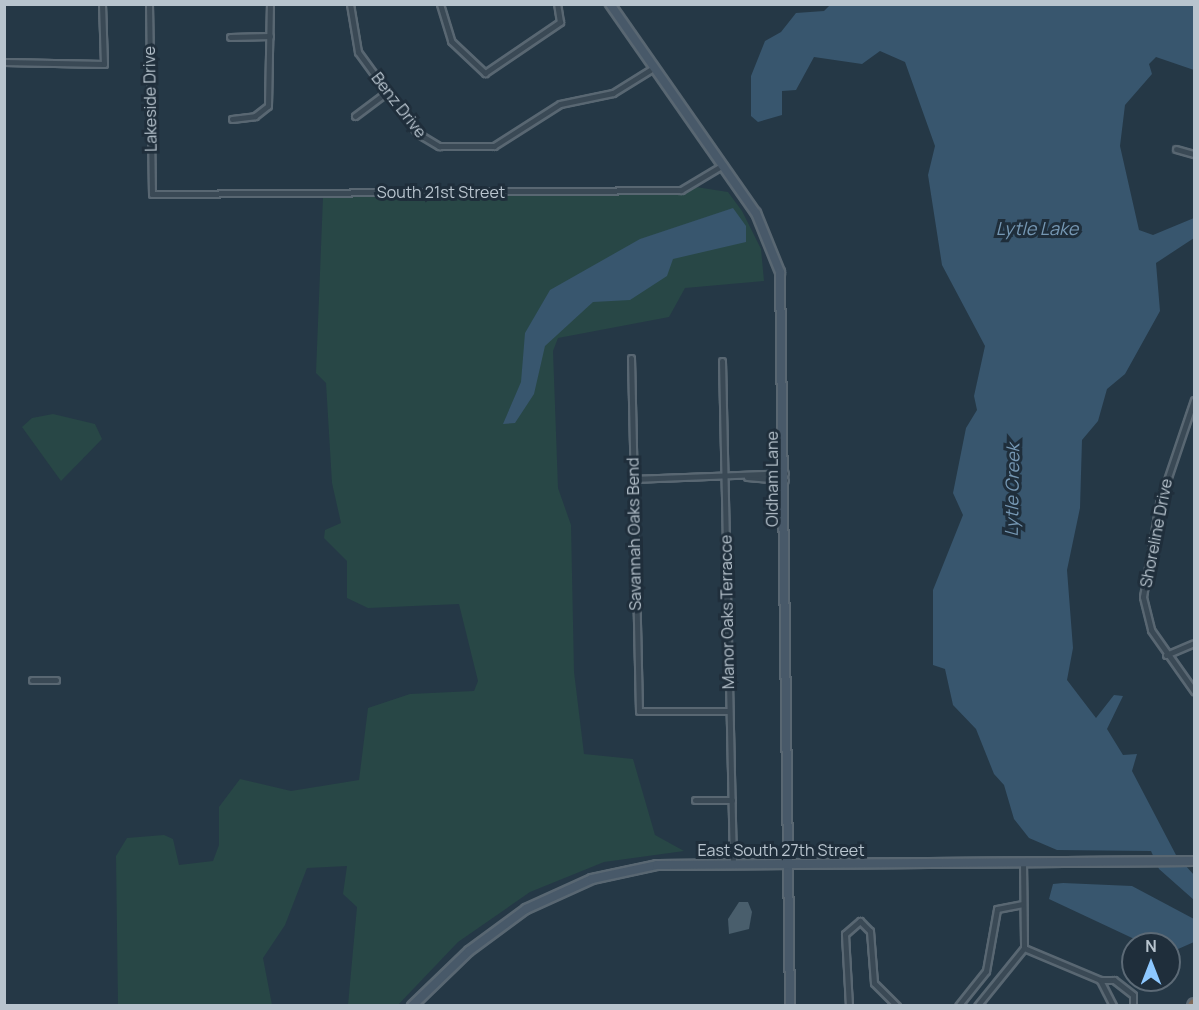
<!DOCTYPE html>
<style>
body{margin:0}
#map{position:relative;width:1199px;height:1010px;overflow:hidden;background:#253846;font-family:Manrope,sans-serif}
div>[style]{position:absolute}
.green>*{inset:0;background:#284746}
.water>*{inset:0;background:#38566e}
.building>*{inset:0;background:#495e6c}
.roads{filter:drop-shadow(2px 0 #596772) drop-shadow(-2px 0 #596772) drop-shadow(0 2px #596772) drop-shadow(0 -2px #596772)}
.minor>*{height:5px;margin:-2.5px;padding:0 2.5px;transform-origin:2.5px;border-radius:2.5px;background:#3a4955}
.secondary>*{height:8px;margin:-4px;padding:0 4px;transform-origin:4px;border-radius:4px;background:#485969}
.motorway>*{height:10px;margin:-5px;padding:0 5px;transform-origin:5px;border-radius:5px;background:#7c6857}
span{translate:-50% -50%;white-space:nowrap;text-align:center;line-height:1.15;-webkit-text-stroke:6px #1f2e3b;paint-order:stroke}
.street-label{font-size:16px;color:#b8c4ce}
.water-label{font-size:18px;color:#7698b4;font-style:italic}
.frame{position:absolute;inset:0;border:6px solid #b8c4ce;pointer-events:none}
.north{position:absolute;left:1121px;top:932px;width:60px;height:60px;box-sizing:border-box;background:#1f2e3b;border:2px solid #5c6a76;border-radius:50%;rotate:0deg;font-size:16px;font-weight:700;line-height:24px;text-align:center;color:#b8c4ce}
.north::after{content:'';display:block;margin:auto;width:21px;height:27px;background:#8dc8ff;clip-path:polygon(50% 0,100% 100%,50% 72%,0 100%)}
</style>
<div id="map">
<div class="green">
<div style="clip-path:polygon(696px 187px,728px 192px,742px 211px,761px 249px,764px 281px,685px 288px,669px 317px,558px 338px,553px 351px,558px 488px,571px 525px,574px 672px,584px 754px,633px 759px,655px 835px,684px 851px,604px 862px,530px 892px,458px 942px,397px 1006px,348px 1005px,357px 907px,343px 894px,347px 866px,307px 868px,285px 925px,263px 958px,272px 1005px,118px 1005px,116px 856px,127px 838px,164px 835px,173px 839px,179px 865px,213px 861px,219px 845px,219px 807px,240px 779px,291px 791px,359px 780px,368px 708px,410px 694px,474px 691px,478px 681px,459px 604px,368px 608px,347px 598px,347px 561px,324px 538px,325px 530px,341px 523px,332px 483px,326px 383px,316px 373px,323px 197px,681px 193px)"></div>
<div style="clip-path:polygon(53px 414px,95px 424px,102px 439px,61px 481px,22px 427px,32px 418px)"></div>
</div>
<div class="water">
<div style="clip-path:polygon(830px 5px,1194px 5px,1194px 70px,1156px 57px,1149px 64px,1152px 74px,1125px 105px,1120px 146px,1139px 230px,1153px 235px,1194px 218px,1194px 238px,1156px 263px,1160px 311px,1125px 374px,1107px 389px,1098px 421px,1082px 440px,1080px 508px,1067px 570px,1073px 648px,1067px 680px,1096px 718px,1114px 695px,1123px 696px,1107px 729px,1123px 755px,1137px 754px,1132px 771px,1176px 855px,1194px 875px,1194px 900px,1159px 869px,1151px 851px,1057px 850px,1029px 838px,1014px 819px,1004px 785px,994px 774px,976px 729px,953px 705px,945px 669px,933px 665px,933px 590px,963px 515px,953px 493px,966px 428px,977px 410px,974px 396px,985px 346px,942px 265px,928px 175px,935px 146px,905px 62px,880px 51px,862px 64px,814px 57px,796px 90px,782px 91px,782px 115px,758px 122px,751px 116px,751px 76px,765px 41px,781px 32px,796px 13px,824px 11px)"></div>
<div style="clip-path:polygon(733px 208px,746px 226px,746px 242px,673px 259px,667px 276px,630px 300px,593px 302px,545px 346px,534px 394px,515px 423px,503px 424px,521px 382px,525px 333px,550px 290px,640px 239px)"></div>
<div style="clip-path:polygon(1063px 883px,1132px 886px,1194px 919px,1194px 942px,1169px 953px,1169px 944px,1145px 944px,1049px 899px,1053px 884px)"></div>
</div>
<div class="building">
<div style="clip-path:polygon(739px 902px,748px 902px,752px 912px,749px 929px,729px 934px,728px 919px)"></div>
</div>
<div class="roads">
<div class="minor">
<div style="left:149px;top:4px;width:190px;rotate:89.1deg"></div>
<div style="left:152px;top:194px;width:529px;rotate:-0.43deg"></div>
<div style="left:681px;top:190px;width:49px;rotate:-30.8deg"></div>
<div style="left:350px;top:4px;width:49px;rotate:80.5deg"></div>
<div style="left:358px;top:52px;width:100px;rotate:53.9deg"></div>
<div style="left:417px;top:133px;width:26px;rotate:31deg"></div>
<div style="left:439px;top:146px;width:55px"></div>
<div style="left:494px;top:146px;width:78px;rotate:-32.5deg"></div>
<div style="left:560px;top:104px;width:54px;rotate:-11.7deg"></div>
<div style="left:613px;top:93px;width:49px;rotate:-31.8deg"></div>
<div style="left:440px;top:4px;width:39px;rotate:73deg"></div>
<div style="left:451px;top:41px;width:47px;rotate:43.3deg"></div>
<div style="left:485px;top:73px;width:91px;rotate:-34.2deg"></div>
<div style="left:560px;top:22px;width:18px;rotate:-99deg"></div>
<div style="left:230px;top:37px;width:40px;rotate:-1.4deg"></div>
<div style="left:4px;top:62px;width:100px;rotate:1.1deg"></div>
<div style="left:104px;top:64px;width:60px;rotate:-91.9deg"></div>
<div style="left:355px;top:116px;width:40px;rotate:-37deg"></div>
<div style="left:232px;top:119px;width:23px;rotate:-7deg"></div>
<div style="left:255px;top:116px;width:16px;rotate:-38deg"></div>
<div style="left:268px;top:106px;width:102px;rotate:-88.9deg"></div>
<div style="left:1176px;top:149px;width:19px;rotate:16deg"></div>
<div style="left:631px;top:358px;width:353px;rotate:88.7deg"></div>
<div style="left:639px;top:711px;width:90px"></div>
<div style="left:722px;top:361px;width:503px;rotate:88.75deg"></div>
<div style="left:1194px;top:400px;width:110px;rotate:108.6deg"></div>
<div style="left:1159px;top:504px;width:94px;rotate:99.8deg"></div>
<div style="left:1143px;top:597px;width:34px;rotate:76deg"></div>
<div style="left:1151px;top:630px;width:75px;rotate:54.8deg"></div>
<div style="left:747px;top:477px;width:38px;rotate:5deg"></div>
<div style="left:632px;top:479px;width:153px;rotate:-2.2deg"></div>
<div style="left:1166px;top:655px;width:30px;rotate:-23deg"></div>
<div style="left:32px;top:680px;width:24px"></div>
<div style="left:695px;top:800px;width:37px"></div>
<div style="left:1023px;top:862px;width:86px;rotate:89.3deg"></div>
<div style="left:1100px;top:980px;width:29px;rotate:63deg"></div>
<div style="left:849px;top:1006px;width:72px;rotate:-93.2deg"></div>
<div style="left:845px;top:934px;width:20px;rotate:-41deg"></div>
<div style="left:860px;top:921px;width:14px;rotate:45deg"></div>
<div style="left:870px;top:931px;width:52px;rotate:85.6deg"></div>
<div style="left:874px;top:983px;width:33px;rotate:45deg"></div>
<div style="left:958px;top:1006px;width:45px;rotate:-51.3deg"></div>
<div style="left:986px;top:971px;width:63px;rotate:-79.9deg"></div>
<div style="left:997px;top:909px;width:25px;rotate:-11deg"></div>
<div style="left:977px;top:1006px;width:75px;rotate:-51deg"></div>
<div style="left:1024px;top:948px;width:82px;rotate:22.8deg"></div>
<div style="left:1100px;top:980px;width:14px"></div>
<div style="left:1114px;top:980px;width:24px;rotate:38deg"></div>
<div style="left:1133px;top:995px;width:11px;rotate:90deg"></div>
</div>
<div class="secondary">
<div style="left:610px;top:4px;width:255px;rotate:55.1deg"></div>
<div style="left:756px;top:213px;width:64px;rotate:67.9deg"></div>
<div style="left:780px;top:272px;width:734px;rotate:89.22deg"></div>
<div style="left:412px;top:1006px;width:79px;rotate:-44deg"></div>
<div style="left:469px;top:951px;width:71px;rotate:-36.4deg"></div>
<div style="left:526px;top:909px;width:72px;rotate:-24.4deg"></div>
<div style="left:592px;top:879px;width:66px;rotate:-12.2deg"></div>
<div style="left:657px;top:865px;width:537px;rotate:-0.43deg"></div>
</div>
<div class="motorway">
<div style="left:1193px;top:1006px;width:2px;rotate:-63deg"></div>
</div>
</div>
<div class="street-label">
<span style="left:150px;top:99px;rotate:-91deg">Lakeside Drive</span>
<span style="left:399px;top:105px;rotate:52deg">Benz Drive</span>
<span style="left:441px;top:192px">South 21st Street</span>
<span style="left:772px;top:479px;rotate:-90deg">Oldham Lane</span>
<span style="left:1156px;top:533px;rotate:-79deg">Shoreline Drive</span>
<span style="left:634px;top:534px;rotate:-91deg">Savannah Oaks Bend</span>
<span style="left:727px;top:612px;rotate:-91deg">Manor Oaks Terracce</span>
<span style="left:781px;top:850px">East South 27th Street</span>
</div>
<div class="water-label">
<span style="left:1037px;top:228px">Lytle Lake</span>
<span style="left:1012px;top:490px;rotate:-89deg">Lytle Creek</span>
</div>
<div class="frame"></div>
<div class="north">N</div>
</div>
